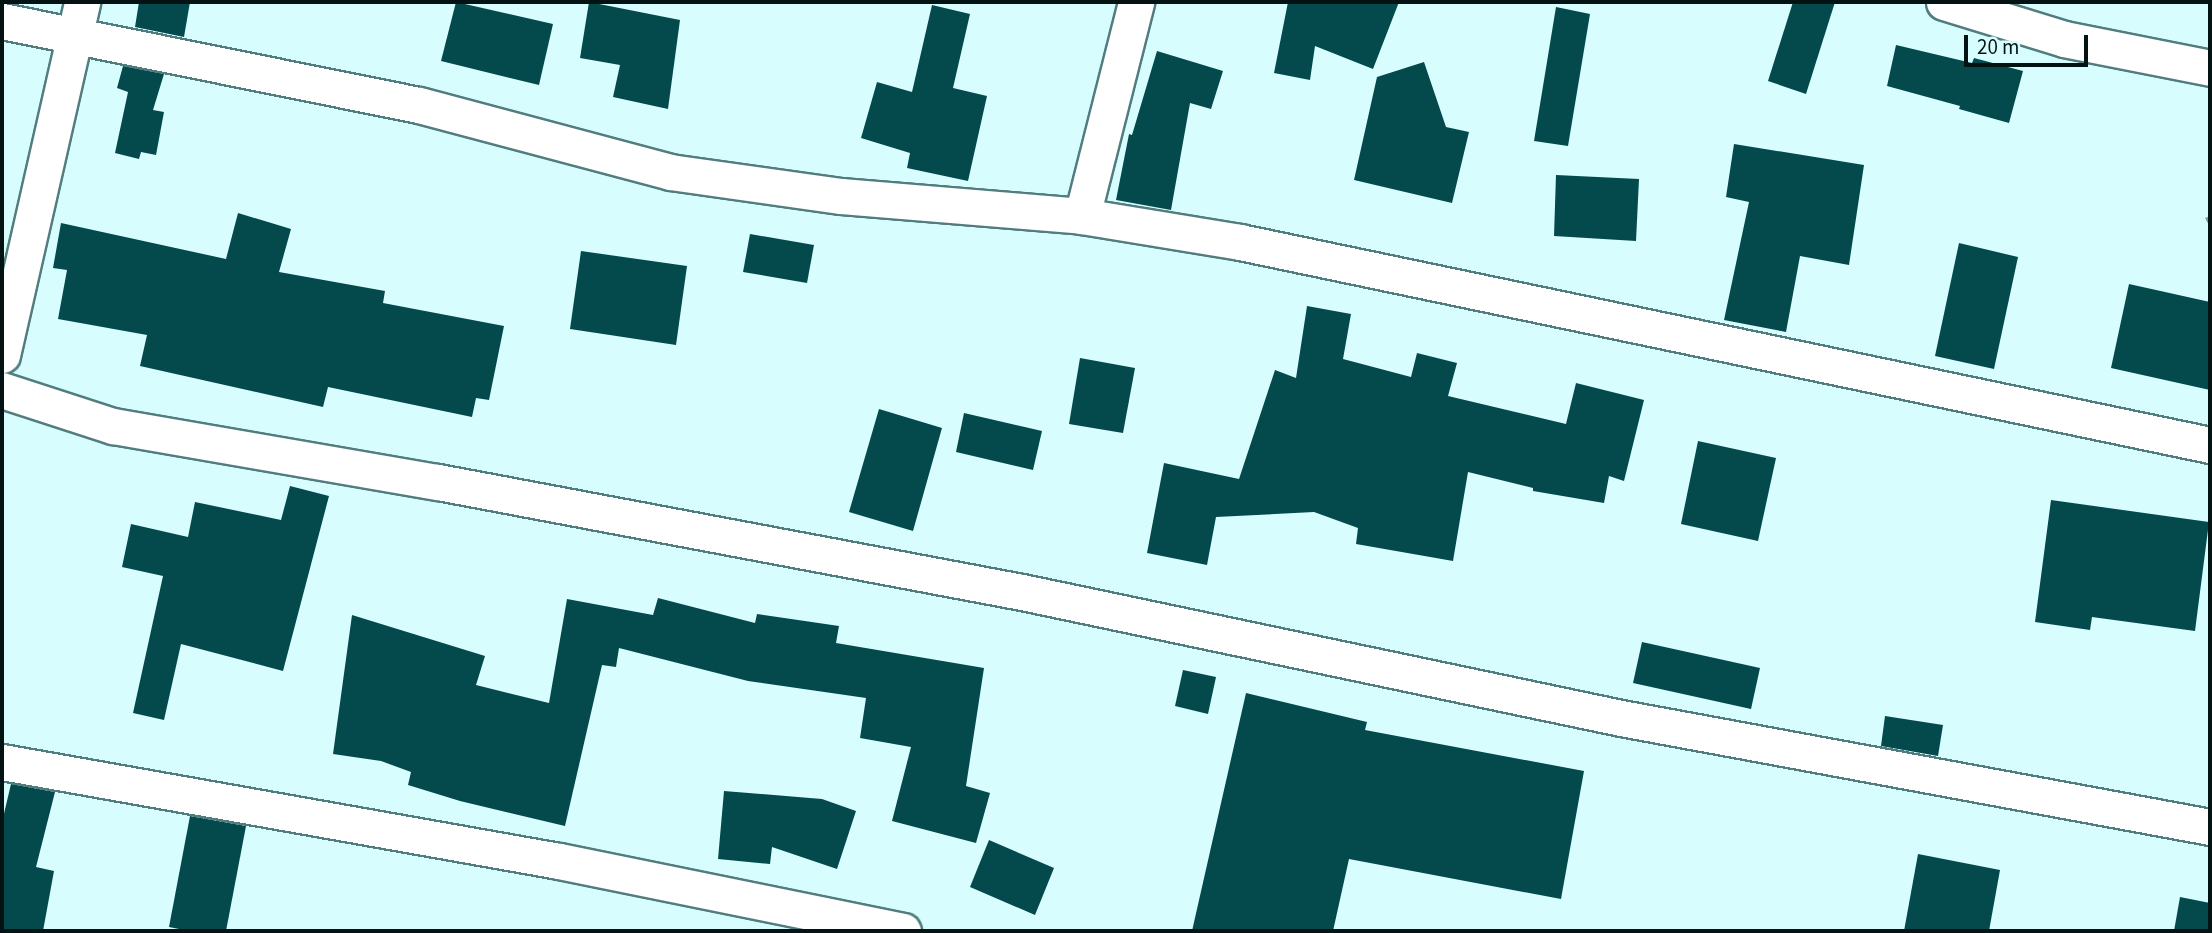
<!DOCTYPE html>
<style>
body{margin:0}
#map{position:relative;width:2212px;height:933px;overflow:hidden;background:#d8fdff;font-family:"Source Sans 3",sans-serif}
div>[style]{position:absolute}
.building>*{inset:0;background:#044a4d}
.path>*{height:4.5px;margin-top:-2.25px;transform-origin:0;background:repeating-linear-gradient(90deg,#809d9e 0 3.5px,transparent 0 7px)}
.roads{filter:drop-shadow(2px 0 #527d7f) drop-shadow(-2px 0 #527d7f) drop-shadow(0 2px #527d7f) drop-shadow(0 -2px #527d7f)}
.minor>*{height:35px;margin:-17.5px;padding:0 17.5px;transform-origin:17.5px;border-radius:17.5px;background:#fff}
span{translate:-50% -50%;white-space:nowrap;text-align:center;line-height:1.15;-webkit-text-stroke:7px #d8fdff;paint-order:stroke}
.frame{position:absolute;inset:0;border:4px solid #031313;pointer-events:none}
.scale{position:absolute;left:1964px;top:35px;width:124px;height:32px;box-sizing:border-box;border:4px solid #031313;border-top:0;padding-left:9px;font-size:21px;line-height:24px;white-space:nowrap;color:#031313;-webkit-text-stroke:5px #d8fdff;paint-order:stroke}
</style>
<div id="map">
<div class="building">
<div style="clip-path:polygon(139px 2px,190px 2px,184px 37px,135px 27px)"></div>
<div style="clip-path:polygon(456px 2px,553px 24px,539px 85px,441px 61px)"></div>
<div style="clip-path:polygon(589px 2px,680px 20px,668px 109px,613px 97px,620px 65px,580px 58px)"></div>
<div style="clip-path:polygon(1288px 2px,1399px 2px,1373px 69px,1315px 46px,1310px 80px,1274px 73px)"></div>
<div style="clip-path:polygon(1793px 2px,1835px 2px,1806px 94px,1768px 81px)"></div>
<div style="clip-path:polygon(932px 5px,970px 14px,953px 88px,987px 96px,968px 181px,907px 168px,910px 153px,861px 138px,877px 82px,912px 92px)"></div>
<div style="clip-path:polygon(1556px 7px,1590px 14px,1568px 146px,1534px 141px)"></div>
<div style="clip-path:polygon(1896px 45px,1972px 63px,1974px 58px,2023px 71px,2009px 123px,1959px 109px,1960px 106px,1887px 86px)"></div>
<div style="clip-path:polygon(1157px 51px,1223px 71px,1211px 109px,1190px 103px,1171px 210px,1116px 200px,1129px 134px,1132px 135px)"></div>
<div style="clip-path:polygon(1424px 62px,1446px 127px,1469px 132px,1452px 203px,1354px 180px,1377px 77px)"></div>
<div style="clip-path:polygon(123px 66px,164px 74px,153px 110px,164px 112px,156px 155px,141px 152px,139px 159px,115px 153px,128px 92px,117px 88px)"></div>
<div style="clip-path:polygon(1734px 144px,1864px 165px,1849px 265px,1800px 256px,1786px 332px,1724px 320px,1749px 202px,1726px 197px)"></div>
<div style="clip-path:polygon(1556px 175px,1639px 179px,1636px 241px,1554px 236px)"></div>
<div style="clip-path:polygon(238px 213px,291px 229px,279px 272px,385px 291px,383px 303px,504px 326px,489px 400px,476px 398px,472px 417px,328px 387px,323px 407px,140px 366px,147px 335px,58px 319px,67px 270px,53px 268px,61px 223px,226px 259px)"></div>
<div style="clip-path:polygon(750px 234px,814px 245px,807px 283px,743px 272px)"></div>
<div style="clip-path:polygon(1959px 243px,2018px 257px,1994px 369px,1935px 356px)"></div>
<div style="clip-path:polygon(581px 251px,687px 266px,676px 345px,570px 329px)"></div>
<div style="clip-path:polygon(2129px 284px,2210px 302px,2210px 390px,2111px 368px)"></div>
<div style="clip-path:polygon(1307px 306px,1351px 314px,1343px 359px,1411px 377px,1417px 353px,1457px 363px,1448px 396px,1566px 424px,1576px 383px,1644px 400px,1624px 481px,1609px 476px,1604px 503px,1533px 491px,1533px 488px,1468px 472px,1453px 561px,1356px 544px,1358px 528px,1314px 512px,1216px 517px,1207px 565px,1147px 553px,1164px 463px,1239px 479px,1275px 370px,1296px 378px)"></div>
<div style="clip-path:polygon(1080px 358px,1135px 368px,1123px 433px,1069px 424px)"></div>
<div style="clip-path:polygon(879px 409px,942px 428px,913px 531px,849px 512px)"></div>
<div style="clip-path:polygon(964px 413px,1042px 431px,1033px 470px,956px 452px)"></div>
<div style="clip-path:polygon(1698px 441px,1776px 458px,1758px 541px,1681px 524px)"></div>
<div style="clip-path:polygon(290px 486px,329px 496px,283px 671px,181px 644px,164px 720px,133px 713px,163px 576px,122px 567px,131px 524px,188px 537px,195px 502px,281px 520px)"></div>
<div style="clip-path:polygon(2051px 500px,2209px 522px,2195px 631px,2092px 617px,2090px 630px,2035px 622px)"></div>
<div style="clip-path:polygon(658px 598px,755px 623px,757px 614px,839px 626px,836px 643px,984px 668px,966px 786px,990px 793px,976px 843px,892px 821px,911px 747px,860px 738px,866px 698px,748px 681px,619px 648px,616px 667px,602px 665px,565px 826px,460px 801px,408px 785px,411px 772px,381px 761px,333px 754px,352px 615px,485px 656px,476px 685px,549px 703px,567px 599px,653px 615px)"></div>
<div style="clip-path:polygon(1642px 642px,1760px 668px,1751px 709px,1633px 683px)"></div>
<div style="clip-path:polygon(1183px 670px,1216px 677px,1208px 714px,1175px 706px)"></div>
<div style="clip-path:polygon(1246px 693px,1367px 722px,1365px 730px,1584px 771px,1561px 899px,1349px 859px,1333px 931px,1192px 931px)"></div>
<div style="clip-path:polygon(1885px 716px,1943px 725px,1938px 756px,1881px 746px)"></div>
<div style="clip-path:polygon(11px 784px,55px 792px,36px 867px,54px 871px,43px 931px,2px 931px,2px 822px)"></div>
<div style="clip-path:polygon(724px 791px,822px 799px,856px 811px,837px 869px,772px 847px,770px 864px,718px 859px)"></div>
<div style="clip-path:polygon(190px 816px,246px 826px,226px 931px,189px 931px,169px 927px)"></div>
<div style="clip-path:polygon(989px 840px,1054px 868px,1035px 915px,970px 887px)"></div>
<div style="clip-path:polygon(1918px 854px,2000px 870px,1989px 931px,1904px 931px)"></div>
<div style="clip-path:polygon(2180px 897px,2210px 903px,2210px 931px,2174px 931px)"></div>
</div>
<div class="path">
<div style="left:2206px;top:220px;width:4px;rotate:-27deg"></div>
</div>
<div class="roads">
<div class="minor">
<div style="left:1944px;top:2px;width:126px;rotate:17.1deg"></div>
<div style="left:2064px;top:39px;width:149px;rotate:11.2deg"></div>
<div style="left:2px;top:21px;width:425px;rotate:11.4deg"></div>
<div style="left:419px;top:105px;width:260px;rotate:14.9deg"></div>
<div style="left:670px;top:172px;width:173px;rotate:8deg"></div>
<div style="left:841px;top:196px;width:242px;rotate:4.7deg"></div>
<div style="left:1082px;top:216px;width:160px;rotate:9.3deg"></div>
<div style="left:1240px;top:242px;width:991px;rotate:11.82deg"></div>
<div style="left:1082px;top:216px;width:221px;rotate:-75.8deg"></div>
<div style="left:2px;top:355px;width:362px;rotate:-77.2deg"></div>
<div style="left:2px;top:390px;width:117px;rotate:18deg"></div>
<div style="left:113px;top:426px;width:330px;rotate:9.8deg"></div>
<div style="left:438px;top:482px;width:594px;rotate:10.67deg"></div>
<div style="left:1022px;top:592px;width:612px;rotate:11.88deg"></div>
<div style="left:1621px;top:718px;width:599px;rotate:10.48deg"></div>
<div style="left:2px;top:762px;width:566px;rotate:10.08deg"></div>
<div style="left:559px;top:861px;width:351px;rotate:11.5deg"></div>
</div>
</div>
<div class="frame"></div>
<div class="scale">20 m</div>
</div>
